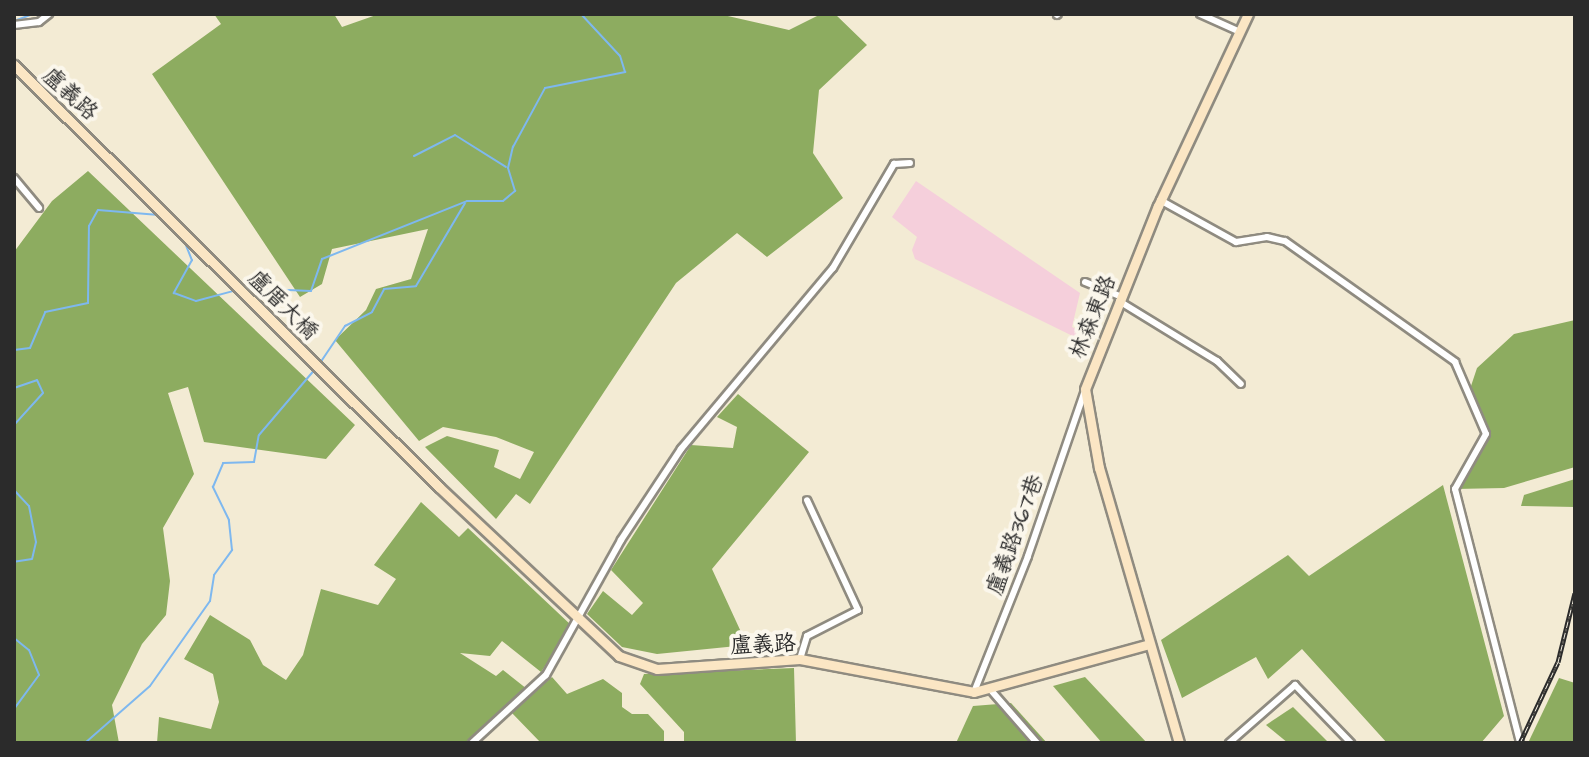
<!DOCTYPE html>
<meta charset="utf-8">
<style>
body{margin:0}
#map{position:relative;width:1589px;height:757px;overflow:hidden;background:#f3ebd4;font-family:"Architects Daughter","LXGW WenKai TC",sans-serif}
div>[style]{position:absolute}
.built>*{inset:0;background:#f5cfdb}
.forest>*{inset:0;background:#8dac60}
.stream>*{height:2px;margin:-1px;padding:0 1px;transform-origin:1px;border-radius:1px;background:#7eb8ef}
.roads{filter:drop-shadow(2px 0 #8f8b80) drop-shadow(-2px 0 #8f8b80) drop-shadow(0 2px #8f8b80) drop-shadow(0 -2px #8f8b80)}
.street>*{height:6px;margin:-3px;padding:0 3px;transform-origin:3px;border-radius:3px;background:#fff}
.secondary>*{height:9px;margin:-4.5px;padding:0 4.5px;transform-origin:4.5px;border-radius:4.5px;background:#fbe6c4}
.rail>*{height:5px;margin-top:-2.5px;transform-origin:0;background:repeating-linear-gradient(90deg,#fbf7ec 0 6px,#2b2b2b 0 12px);box-sizing:border-box;border-block:2px solid #2b2b2b}
span{translate:-50% -50%;white-space:nowrap;text-align:center;line-height:1.15;-webkit-text-stroke:8px #fbf7ec;paint-order:stroke}
.street-label{font-size:22px;color:#2b2b2b}
.frame{position:absolute;inset:0;border:16px solid #2b2b2b;pointer-events:none}
</style>
<div id="map">
<div class="built">
<div style="clip-path:polygon(916px 181px,1080px 293px,1072px 327px,1091px 336px,1087px 343px,915px 259px,912px 250px,917px 237px,892px 217px)"></div>
</div>
<div class="forest">
<div style="clip-path:polygon(214px 14px,334px 14px,342px 27px,379px 14px,719px 14px,789px 30px,821px 14px,835px 14px,867px 45px,819px 90px,813px 153px,843px 198px,767px 257px,737px 233px,676px 283px,530px 504px,516px 494px,496px 519px,425px 447px,447px 436px,499px 450px,494px 467px,520px 479px,534px 452px,496px 437px,443px 427px,419px 441px,335px 340px,366px 310px,376px 289px,411px 279px,428px 229px,332px 249px,322px 284px,300px 297px,152px 74px,221px 24px)"></div>
<div style="clip-path:polygon(88px 171px,355px 425px,326px 459px,204px 442px,188px 387px,168px 393px,194px 474px,163px 528px,170px 581px,166px 615px,142px 644px,112px 705px,119px 743px,14px 743px,14px 252px,52px 201px)"></div>
<div style="clip-path:polygon(1575px 320px,1575px 467px,1504px 488px,1455px 489px,1486px 434px,1469px 392px,1477px 368px,1514px 334px)"></div>
<div style="clip-path:polygon(738px 394px,809px 452px,712px 569px,747px 645px,657px 654px,622px 647px,587px 614px,603px 591px,632px 615px,643px 603px,611px 570px,691px 445px,733px 448px,737px 427px,717px 417px)"></div>
<div style="clip-path:polygon(1575px 479px,1575px 507px,1521px 506px,1524px 495px)"></div>
<div style="clip-path:polygon(1443px 485px,1504px 716px,1481px 743px,1387px 743px,1302px 649px,1268px 679px,1256px 657px,1182px 698px,1161px 640px,1288px 555px,1309px 576px)"></div>
<div style="clip-path:polygon(421px 502px,459px 537px,468px 528px,572px 626px,541px 672px,502px 641px,490px 656px,460px 653px,496px 676px,503px 670px,527px 689px,465px 743px,157px 743px,159px 717px,211px 729px,219px 702px,213px 674px,184px 659px,210px 615px,250px 640px,263px 665px,286px 680px,303px 655px,321px 589px,378px 605px,396px 579px,374px 565px)"></div>
<div style="clip-path:polygon(794px 668px,796px 743px,684px 743px,684px 732px,640px 684px,644px 674px)"></div>
<div style="clip-path:polygon(552px 677px,567px 694px,603px 679px,622px 693px,622px 707px,632px 714px,648px 714px,664px 731px,664px 743px,541px 743px,511px 712px)"></div>
<div style="clip-path:polygon(1085px 677px,1147px 743px,1102px 743px,1053px 686px)"></div>
<div style="clip-path:polygon(1559px 678px,1575px 683px,1575px 743px,1528px 743px)"></div>
<div style="clip-path:polygon(1011px 703px,1047px 743px,956px 743px,973px 706px)"></div>
<div style="clip-path:polygon(1293px 707px,1329px 743px,1288px 743px,1266px 725px)"></div>
</div>
<div class="stream">
<div style="left:14px;top:21px;width:20px;rotate:-20deg"></div>
<div style="left:414px;top:156px;width:46px;rotate:-27.1deg"></div>
<div style="left:455px;top:135px;width:60px;rotate:32.1deg"></div>
<div style="left:183px;top:238px;width:24px;rotate:68deg"></div>
<div style="left:192px;top:260px;width:38px;rotate:119deg"></div>
<div style="left:174px;top:293px;width:23px;rotate:20deg"></div>
<div style="left:196px;top:301px;width:39px;rotate:-15deg"></div>
<div style="left:244px;top:288px;width:67px;rotate:2.6deg"></div>
<div style="left:311px;top:291px;width:34px;rotate:-71deg"></div>
<div style="left:322px;top:259px;width:156px;rotate:-21.8deg"></div>
<div style="left:467px;top:201px;width:36px"></div>
<div style="left:503px;top:201px;width:16px;rotate:-40deg"></div>
<div style="left:515px;top:191px;width:24px;rotate:-107deg"></div>
<div style="left:508px;top:168px;width:22px;rotate:-77deg"></div>
<div style="left:513px;top:147px;width:67px;rotate:-61.5deg"></div>
<div style="left:545px;top:88px;width:82px;rotate:-11.3deg"></div>
<div style="left:625px;top:72px;width:17px;rotate:-107deg"></div>
<div style="left:620px;top:56px;width:57px;rotate:-132.9deg"></div>
<div style="left:14px;top:350px;width:16px;rotate:-7deg"></div>
<div style="left:30px;top:348px;width:39px;rotate:-67deg"></div>
<div style="left:45px;top:312px;width:44px;rotate:-11.8deg"></div>
<div style="left:88px;top:303px;width:77px;rotate:-89.3deg"></div>
<div style="left:89px;top:226px;width:18px;rotate:-61deg"></div>
<div style="left:98px;top:210px;width:61px;rotate:4.7deg"></div>
<div style="left:320px;top:363px;width:45px;rotate:-56deg"></div>
<div style="left:345px;top:326px;width:30px;rotate:-27deg"></div>
<div style="left:372px;top:312px;width:26px;rotate:-62deg"></div>
<div style="left:384px;top:289px;width:32px;rotate:-5deg"></div>
<div style="left:416px;top:286px;width:96px;rotate:-59.4deg"></div>
<div style="left:14px;top:388px;width:24px;rotate:-19deg"></div>
<div style="left:37px;top:380px;width:14px;rotate:65deg"></div>
<div style="left:43px;top:393px;width:43px;rotate:132.2deg"></div>
<div style="left:14px;top:490px;width:22px;rotate:47deg"></div>
<div style="left:29px;top:506px;width:37px;rotate:79deg"></div>
<div style="left:36px;top:542px;width:17px;rotate:103deg"></div>
<div style="left:32px;top:559px;width:18px;rotate:171deg"></div>
<div style="left:14px;top:638px;width:19px;rotate:39deg"></div>
<div style="left:29px;top:650px;width:27px;rotate:68deg"></div>
<div style="left:39px;top:675px;width:42px;rotate:126.3deg"></div>
<div style="left:85px;top:743px;width:86px;rotate:-41.2deg"></div>
<div style="left:150px;top:686px;width:104px;rotate:-54.8deg"></div>
<div style="left:210px;top:601px;width:26px;rotate:-81deg"></div>
<div style="left:214px;top:575px;width:31px;rotate:-54deg"></div>
<div style="left:232px;top:550px;width:30px;rotate:-96deg"></div>
<div style="left:229px;top:520px;width:37px;rotate:-116deg"></div>
<div style="left:213px;top:487px;width:26px;rotate:-67deg"></div>
<div style="left:223px;top:463px;width:31px;rotate:-2deg"></div>
<div style="left:254px;top:462px;width:27px;rotate:-80deg"></div>
<div style="left:259px;top:435px;width:88px;rotate:-49.6deg"></div>
</div>
<div class="roads">
<div class="street">
<div style="left:1200px;top:14px;width:44px;rotate:24.2deg"></div>
<div style="left:1057px;top:15px;width:1px;rotate:-45deg"></div>
<div style="left:14px;top:25px;width:25px;rotate:-7deg"></div>
<div style="left:39px;top:22px;width:13px;rotate:-39deg"></div>
<div style="left:14px;top:178px;width:39px;rotate:50deg"></div>
<div style="left:1160px;top:200px;width:87px;rotate:28.9deg"></div>
<div style="left:1236px;top:242px;width:31px;rotate:-9deg"></div>
<div style="left:1267px;top:237px;width:18px;rotate:13deg"></div>
<div style="left:1285px;top:241px;width:209px;rotate:35.4deg"></div>
<div style="left:1455px;top:362px;width:78px;rotate:66.7deg"></div>
<div style="left:1486px;top:434px;width:63px;rotate:119.4deg"></div>
<div style="left:1455px;top:489px;width:261px;rotate:75.6deg"></div>
<div style="left:1085px;top:282px;width:38px;rotate:22deg"></div>
<div style="left:1119px;top:301px;width:115px;rotate:31.5deg"></div>
<div style="left:1217px;top:361px;width:33px;rotate:44deg"></div>
<div style="left:800px;top:659px;width:24px;rotate:-73deg"></div>
<div style="left:807px;top:636px;width:57px;rotate:-27deg"></div>
<div style="left:858px;top:610px;width:121px;rotate:-114.9deg"></div>
<div style="left:989px;top:688px;width:73px;rotate:48.9deg"></div>
<div style="left:974px;top:692px;width:146px;rotate:-68.3deg"></div>
<div style="left:1028px;top:556px;width:172px;rotate:-71deg"></div>
<div style="left:472px;top:743px;width:100px;rotate:-42.6deg"></div>
<div style="left:546px;top:675px;width:154px;rotate:-60.9deg"></div>
<div style="left:621px;top:540px;width:109px;rotate:-56.6deg"></div>
<div style="left:681px;top:449px;width:236px;rotate:-50deg"></div>
<div style="left:833px;top:268px;width:121px;rotate:-59.6deg"></div>
<div style="left:894px;top:164px;width:16px;rotate:-4deg"></div>
<div style="left:1229px;top:743px;width:88px;rotate:-41.3deg"></div>
<div style="left:1295px;top:685px;width:81px;rotate:46deg"></div>
</div>
<div class="secondary">
<div style="left:14px;top:65px;width:599px;rotate:44.8deg"></div>
<div style="left:439px;top:487px;width:247px;rotate:43.2deg"></div>
<div style="left:619px;top:656px;width:40px;rotate:18.9deg"></div>
<div style="left:657px;top:669px;width:143px;rotate:-4deg"></div>
<div style="left:800px;top:659px;width:177px;rotate:10.7deg"></div>
<div style="left:974px;top:692px;width:181px;rotate:-15.3deg"></div>
<div style="left:1179px;top:743px;width:286px;rotate:-106.2deg"></div>
<div style="left:1099px;top:468px;width:80px;rotate:-100deg"></div>
<div style="left:1085px;top:389px;width:197px;rotate:-68.3deg"></div>
<div style="left:1158px;top:206px;width:212px;rotate:-64.9deg"></div>
</div>
</div>
<div class="rail">
<div style="left:1520px;top:743px;width:89px;rotate:-64.9deg"></div>
<div style="left:1558px;top:662px;width:71px;rotate:-76.2deg"></div>
</div>
<div class="street-label">
<span style="left:70px;top:94px;rotate:43deg">盧義路</span>
<span style="left:283px;top:305px;rotate:45deg">盧厝大橋</span>
<span style="left:1093px;top:317px;rotate:-68deg">林森東路</span>
<span style="left:1015px;top:535px;rotate:-70deg">盧義路367巷</span>
<span style="left:763px;top:645px;rotate:-3deg">盧義路</span>
</div>
<div class="frame"></div>
</div>
